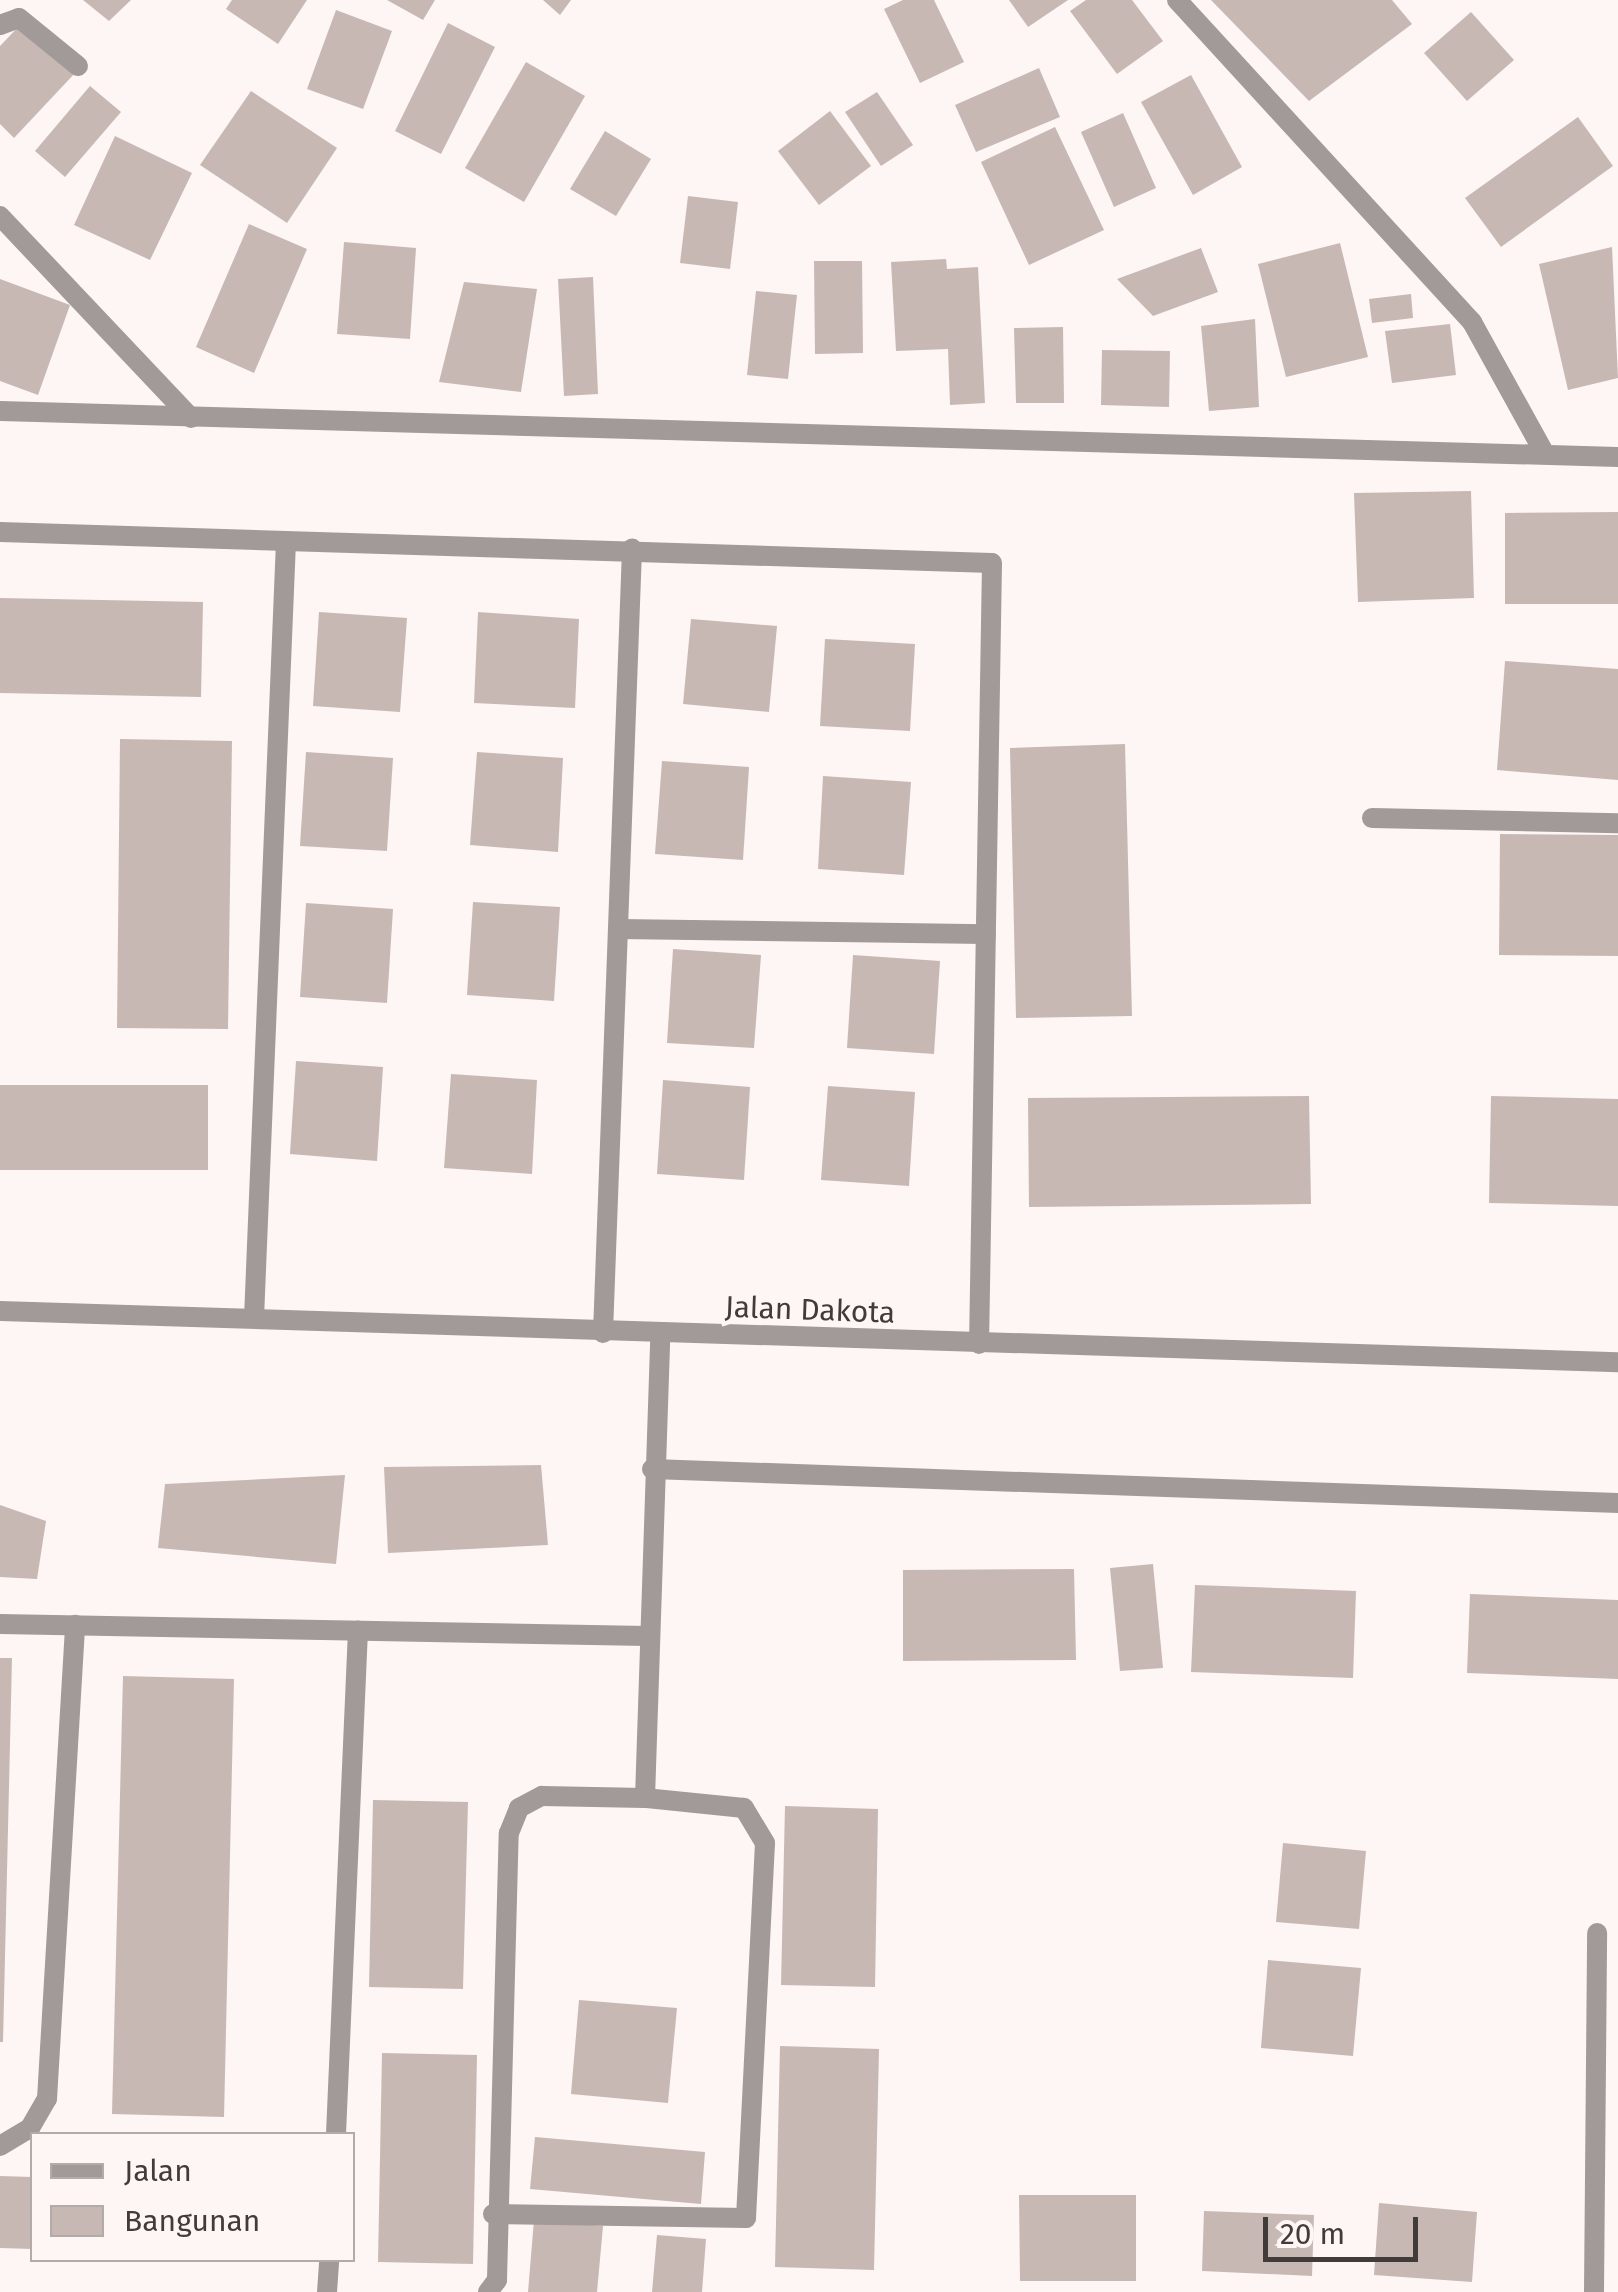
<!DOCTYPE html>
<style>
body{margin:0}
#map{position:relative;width:1618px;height:2292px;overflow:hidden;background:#fdf6f4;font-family:"Fira Sans",sans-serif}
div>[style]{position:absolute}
.building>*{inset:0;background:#c8b8b3}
.service>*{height:20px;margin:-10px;padding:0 10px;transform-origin:10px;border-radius:10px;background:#a19a98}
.minor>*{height:20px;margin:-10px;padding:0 10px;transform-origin:10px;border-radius:10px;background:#a19a98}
span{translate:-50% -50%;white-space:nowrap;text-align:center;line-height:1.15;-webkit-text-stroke:9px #fdf6f4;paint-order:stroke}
.street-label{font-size:30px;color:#413b39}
.legend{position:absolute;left:30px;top:2132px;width:325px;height:130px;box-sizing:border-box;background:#fdf6f4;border:2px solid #b2aba9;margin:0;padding:12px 18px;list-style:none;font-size:30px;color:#413b39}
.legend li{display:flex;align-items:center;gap:20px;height:50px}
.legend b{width:50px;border:2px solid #b2aba9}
.scale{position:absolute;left:1263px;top:2217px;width:155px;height:45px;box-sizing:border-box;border:5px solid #413b39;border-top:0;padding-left:12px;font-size:30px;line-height:35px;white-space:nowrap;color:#413b39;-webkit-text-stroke:8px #fdf6f4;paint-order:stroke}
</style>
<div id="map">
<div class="building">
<div style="clip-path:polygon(83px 0,131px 0,109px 21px)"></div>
<div style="clip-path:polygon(232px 0,307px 0,278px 44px,226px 9px)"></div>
<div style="clip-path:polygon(387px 0,435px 0,423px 20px)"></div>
<div style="clip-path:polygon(543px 0,571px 0,560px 15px)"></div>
<div style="clip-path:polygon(903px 0,934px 0,964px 62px,920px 83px,884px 9px)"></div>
<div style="clip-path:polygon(1009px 0,1068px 0,1028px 27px)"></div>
<div style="clip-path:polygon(1086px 0,1132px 0,1163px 41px,1117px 74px,1070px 11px)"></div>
<div style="clip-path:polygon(1211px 0,1392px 0,1412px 24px,1309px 101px)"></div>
<div style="clip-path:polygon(336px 10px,392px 31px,363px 109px,307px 89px)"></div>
<div style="clip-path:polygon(1471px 12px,1514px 60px,1467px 101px,1424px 53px)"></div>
<div style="clip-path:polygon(22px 23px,76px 72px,14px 138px,0 124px,0 46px)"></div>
<div style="clip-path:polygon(448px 23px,495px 47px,441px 154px,395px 131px)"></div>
<div style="clip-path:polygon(526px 62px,585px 96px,524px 202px,465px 168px)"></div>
<div style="clip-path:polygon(1039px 68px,1060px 117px,976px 152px,955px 105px)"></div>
<div style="clip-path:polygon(1191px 75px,1242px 167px,1193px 195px,1141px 102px)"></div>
<div style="clip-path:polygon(90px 86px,121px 112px,65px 177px,35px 151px)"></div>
<div style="clip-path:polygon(251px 91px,337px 148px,287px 223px,200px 165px)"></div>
<div style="clip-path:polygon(877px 92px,913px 145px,881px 166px,845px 112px)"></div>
<div style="clip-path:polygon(830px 111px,871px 166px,819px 205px,778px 151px)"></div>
<div style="clip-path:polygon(1123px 113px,1156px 188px,1114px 207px,1081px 132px)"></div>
<div style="clip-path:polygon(1578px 117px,1613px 166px,1501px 247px,1465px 198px)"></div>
<div style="clip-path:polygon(1055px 127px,1104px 230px,1029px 265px,981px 162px)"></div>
<div style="clip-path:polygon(605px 131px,651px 159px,616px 216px,570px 189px)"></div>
<div style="clip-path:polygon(115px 136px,192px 173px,150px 260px,74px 225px)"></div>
<div style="clip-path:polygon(688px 196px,738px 202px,730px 269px,680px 263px)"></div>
<div style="clip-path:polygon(249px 224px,307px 249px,254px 373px,196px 347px)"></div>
<div style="clip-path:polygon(344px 242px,416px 248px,410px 339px,337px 334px)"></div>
<div style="clip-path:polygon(1340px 243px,1368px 357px,1286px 377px,1258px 264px)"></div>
<div style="clip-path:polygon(1612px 247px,1618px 378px,1568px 390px,1539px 264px)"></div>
<div style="clip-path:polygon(1201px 248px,1218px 292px,1153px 316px,1117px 279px)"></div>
<div style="clip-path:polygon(946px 259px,947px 269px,978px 267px,985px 403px,950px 405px,948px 349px,896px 351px,891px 262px)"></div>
<div style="clip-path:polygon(814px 261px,862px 261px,863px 353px,815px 354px)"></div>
<div style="clip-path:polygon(593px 277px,598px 394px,564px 396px,558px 279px)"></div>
<div style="clip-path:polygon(0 279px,70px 305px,38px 395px,0 381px)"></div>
<div style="clip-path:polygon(464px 282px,537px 289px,521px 392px,439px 382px)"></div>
<div style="clip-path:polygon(756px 291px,797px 295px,788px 379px,747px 375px)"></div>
<div style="clip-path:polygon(1411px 294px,1413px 318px,1372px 323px,1369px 299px)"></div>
<div style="clip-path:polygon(1255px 319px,1259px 407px,1209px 411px,1201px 326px)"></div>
<div style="clip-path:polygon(1450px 324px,1456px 375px,1392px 383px,1385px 331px)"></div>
<div style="clip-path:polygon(1063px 327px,1064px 403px,1016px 403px,1014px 328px)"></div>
<div style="clip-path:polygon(1102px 350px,1170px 351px,1169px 407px,1101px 405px)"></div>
<div style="clip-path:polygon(1471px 491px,1474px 598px,1358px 602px,1354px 493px)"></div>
<div style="clip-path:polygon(1618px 512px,1618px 604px,1505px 604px,1505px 513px)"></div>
<div style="clip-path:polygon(0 598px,203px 602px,201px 697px,0 693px)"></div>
<div style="clip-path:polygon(319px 612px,407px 618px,400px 712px,313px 706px)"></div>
<div style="clip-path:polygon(478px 612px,579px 619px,575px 708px,474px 703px)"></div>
<div style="clip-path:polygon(691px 619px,777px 626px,769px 712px,683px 704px)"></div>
<div style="clip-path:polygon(825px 639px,915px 644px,910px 731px,820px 726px)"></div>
<div style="clip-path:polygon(1505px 661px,1618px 669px,1618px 780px,1497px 770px)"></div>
<div style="clip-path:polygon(120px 739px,232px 741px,228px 1029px,117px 1028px)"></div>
<div style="clip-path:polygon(1125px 744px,1132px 1016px,1016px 1018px,1010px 748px)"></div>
<div style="clip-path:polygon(306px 752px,393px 758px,387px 851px,300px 846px)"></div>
<div style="clip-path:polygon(477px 752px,563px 758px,558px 852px,470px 845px)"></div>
<div style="clip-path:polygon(662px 761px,749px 767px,743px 860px,655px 854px)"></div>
<div style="clip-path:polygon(823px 776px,911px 782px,904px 875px,818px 869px)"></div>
<div style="clip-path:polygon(1500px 834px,1618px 835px,1618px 956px,1499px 955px)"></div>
<div style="clip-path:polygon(473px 902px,560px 907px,554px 1001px,467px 995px)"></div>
<div style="clip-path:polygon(306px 903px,393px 909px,387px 1003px,300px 997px)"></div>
<div style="clip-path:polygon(673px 949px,761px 955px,754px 1048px,667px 1043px)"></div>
<div style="clip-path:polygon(853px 955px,940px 961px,934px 1054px,847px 1048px)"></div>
<div style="clip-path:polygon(296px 1061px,383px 1067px,377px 1161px,290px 1154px)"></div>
<div style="clip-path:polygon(451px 1074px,537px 1080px,532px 1174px,444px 1168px)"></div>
<div style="clip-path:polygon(663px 1080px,750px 1087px,744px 1180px,657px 1174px)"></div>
<div style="clip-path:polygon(0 1085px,208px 1085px,208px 1170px,0 1170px)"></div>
<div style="clip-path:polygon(828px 1086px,915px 1092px,909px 1186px,821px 1180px)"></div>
<div style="clip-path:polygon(1309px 1096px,1311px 1204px,1029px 1207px,1028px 1098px)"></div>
<div style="clip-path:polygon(1491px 1096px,1618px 1099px,1618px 1206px,1489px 1203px)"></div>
<div style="clip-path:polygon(541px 1465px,548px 1545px,388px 1553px,384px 1467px)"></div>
<div style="clip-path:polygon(345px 1475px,336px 1564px,158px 1548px,165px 1484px)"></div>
<div style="clip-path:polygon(0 1505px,46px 1521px,37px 1579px,0 1577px)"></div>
<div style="clip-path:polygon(1153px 1564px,1163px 1668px,1120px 1671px,1110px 1568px)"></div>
<div style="clip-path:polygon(1074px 1569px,1076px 1660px,903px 1661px,903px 1570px)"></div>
<div style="clip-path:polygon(1195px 1585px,1356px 1591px,1353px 1678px,1191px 1672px)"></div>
<div style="clip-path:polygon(1470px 1594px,1618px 1600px,1618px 1679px,1467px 1673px)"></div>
<div style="clip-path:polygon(0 1658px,12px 1658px,3px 2042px,0 2042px)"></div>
<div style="clip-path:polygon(123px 1676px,234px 1679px,224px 2117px,112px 2114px)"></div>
<div style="clip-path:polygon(373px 1800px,468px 1802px,463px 1989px,369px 1987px)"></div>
<div style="clip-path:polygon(785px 1806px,878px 1809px,875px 1987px,781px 1985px)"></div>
<div style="clip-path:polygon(1283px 1843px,1366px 1851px,1359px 1929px,1276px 1922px)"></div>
<div style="clip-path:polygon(1268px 1960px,1361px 1968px,1353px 2056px,1261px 2048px)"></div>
<div style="clip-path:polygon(579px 2000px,677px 2008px,668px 2103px,571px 2094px)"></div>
<div style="clip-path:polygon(780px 2046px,879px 2049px,874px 2270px,775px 2267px)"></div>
<div style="clip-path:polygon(382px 2053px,477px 2055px,473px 2264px,378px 2262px)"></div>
<div style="clip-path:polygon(535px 2137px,705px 2152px,701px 2204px,530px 2189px)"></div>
<div style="clip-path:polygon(0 2176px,32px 2177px,32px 2249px,0 2248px)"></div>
<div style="clip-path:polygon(1019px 2195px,1136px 2195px,1136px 2281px,1020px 2281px)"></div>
<div style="clip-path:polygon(1379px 2203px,1477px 2212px,1472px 2282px,1374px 2275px)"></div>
<div style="clip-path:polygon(1204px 2211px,1314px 2215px,1312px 2276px,1202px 2271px)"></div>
<div style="clip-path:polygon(534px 2220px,603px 2226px,597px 2292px,528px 2292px)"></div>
<div style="clip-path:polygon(657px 2235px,706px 2239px,702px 2292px,652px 2292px)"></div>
</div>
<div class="service">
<div style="left:652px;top:1469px;width:967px;rotate:2.02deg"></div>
<div style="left:0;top:1624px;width:647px;rotate:1.06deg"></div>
<div style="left:336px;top:2134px;width:504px;rotate:-87.5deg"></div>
<div style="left:0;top:2146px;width:35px;rotate:-31deg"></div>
<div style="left:30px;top:2128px;width:34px;rotate:-60deg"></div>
<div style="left:47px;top:2099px;width:475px;rotate:-86.6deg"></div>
<div style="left:493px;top:2214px;width:253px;rotate:0.9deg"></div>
<div style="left:746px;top:2218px;width:375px;rotate:-87.1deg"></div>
<div style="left:765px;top:1843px;width:41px;rotate:-121deg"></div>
<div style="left:744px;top:1808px;width:100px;rotate:-174.2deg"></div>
<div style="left:327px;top:2292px;width:32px;rotate:-86deg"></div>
<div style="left:488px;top:2292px;width:15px;rotate:-53deg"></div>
<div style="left:497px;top:2280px;width:447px;rotate:-88.5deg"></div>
<div style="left:509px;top:1833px;width:27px;rotate:-68deg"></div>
<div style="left:519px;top:1808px;width:26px;rotate:-28deg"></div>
<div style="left:542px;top:1796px;width:103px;rotate:1.1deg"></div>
<div style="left:645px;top:1798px;width:462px;rotate:-88.1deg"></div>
<div style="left:1594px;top:2292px;width:359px;rotate:-89.5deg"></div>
</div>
<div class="minor">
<div style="left:1177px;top:0;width:437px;rotate:47.5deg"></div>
<div style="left:1472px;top:322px;width:145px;rotate:61.1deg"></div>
<div style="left:0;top:25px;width:20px;rotate:-20deg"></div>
<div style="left:19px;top:18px;width:76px;rotate:39.1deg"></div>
<div style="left:0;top:216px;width:278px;rotate:46.6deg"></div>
<div style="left:0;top:411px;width:1619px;rotate:1.63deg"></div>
<div style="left:0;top:532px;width:992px;rotate:1.79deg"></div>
<div style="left:992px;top:563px;width:781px;rotate:90.95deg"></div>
<div style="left:1372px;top:818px;width:246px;rotate:1.2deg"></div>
<div style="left:619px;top:929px;width:367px;rotate:0.8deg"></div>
<div style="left:0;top:1311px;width:1619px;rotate:1.81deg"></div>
<div style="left:254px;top:1318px;width:777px;rotate:-87.64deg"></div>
<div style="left:603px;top:1333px;width:785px;rotate:-87.88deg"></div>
</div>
<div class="street-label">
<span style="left:810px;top:1310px;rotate:2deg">Jalan Dakota</span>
</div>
<ul class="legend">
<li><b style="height:12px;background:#a19a98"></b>Jalan</li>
<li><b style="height:28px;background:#c8b8b3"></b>Bangunan</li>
</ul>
<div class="scale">20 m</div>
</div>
